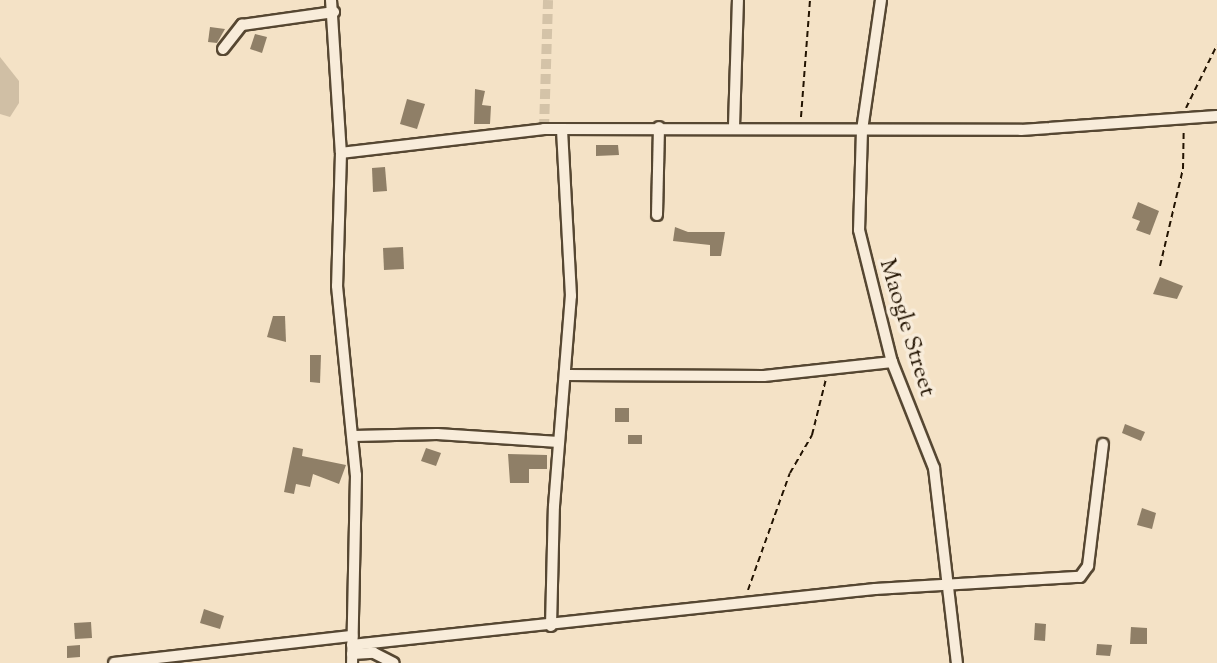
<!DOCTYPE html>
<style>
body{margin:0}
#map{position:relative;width:1217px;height:663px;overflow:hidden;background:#f4e2c6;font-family:"Sorts Mill Goudy",serif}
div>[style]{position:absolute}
.green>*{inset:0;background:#d0bfa5}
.building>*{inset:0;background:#8f7f67}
.minor-tunnel>*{height:10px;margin-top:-5px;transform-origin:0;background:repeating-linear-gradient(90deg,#d4c3a8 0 10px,transparent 0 15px)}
.path>*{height:2px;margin-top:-1px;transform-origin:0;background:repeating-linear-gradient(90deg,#221301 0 6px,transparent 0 10px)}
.roads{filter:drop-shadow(2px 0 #564732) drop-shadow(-2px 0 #564732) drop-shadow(0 2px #564732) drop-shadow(0 -2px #564732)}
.minor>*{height:10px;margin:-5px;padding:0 5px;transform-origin:5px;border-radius:5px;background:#f8ecda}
span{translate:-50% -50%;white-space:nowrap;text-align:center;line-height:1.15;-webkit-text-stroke:7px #f8ecda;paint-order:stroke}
.street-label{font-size:24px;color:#221301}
</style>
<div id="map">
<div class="green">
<div style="clip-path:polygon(0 57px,19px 81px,19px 103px,10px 117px,0 114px)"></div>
</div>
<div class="building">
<div style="clip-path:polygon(210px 27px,225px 29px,217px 43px,208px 42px)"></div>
<div style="clip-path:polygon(255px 34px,267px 37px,262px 53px,250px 49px)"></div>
<div style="clip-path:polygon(475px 89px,485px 91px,482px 105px,491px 106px,490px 124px,474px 124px)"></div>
<div style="clip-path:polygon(407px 99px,425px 104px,417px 129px,400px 124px)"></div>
<div style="clip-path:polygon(596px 145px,618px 145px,619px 155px,596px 156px)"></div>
<div style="clip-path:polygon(385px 167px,387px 191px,373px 192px,372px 168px)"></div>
<div style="clip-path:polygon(1138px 202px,1159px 211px,1150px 235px,1136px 230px,1140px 221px,1132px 218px)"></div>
<div style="clip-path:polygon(675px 227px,688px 232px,725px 232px,721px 256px,710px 256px,710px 245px,673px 241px)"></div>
<div style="clip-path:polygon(403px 247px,404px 269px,384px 270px,383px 248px)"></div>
<div style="clip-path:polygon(1160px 277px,1183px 286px,1177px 299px,1153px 294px)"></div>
<div style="clip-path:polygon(273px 316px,285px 316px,286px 342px,267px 337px)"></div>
<div style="clip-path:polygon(310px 355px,321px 355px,320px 383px,310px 382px)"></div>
<div style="clip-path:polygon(615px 408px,629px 408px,629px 422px,615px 422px)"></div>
<div style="clip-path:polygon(1125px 424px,1145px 432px,1141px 441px,1122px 433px)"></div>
<div style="clip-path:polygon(628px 435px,642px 435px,642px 444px,628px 444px)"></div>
<div style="clip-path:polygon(293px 447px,303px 449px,302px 456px,346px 465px,339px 484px,313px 474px,310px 487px,296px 484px,294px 494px,284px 492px)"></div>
<div style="clip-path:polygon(426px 448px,441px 453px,436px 466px,421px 461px)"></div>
<div style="clip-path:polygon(508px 454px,547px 455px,547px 469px,529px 469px,529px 483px,510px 483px)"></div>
<div style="clip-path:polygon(1142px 508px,1156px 513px,1152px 529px,1137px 525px)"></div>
<div style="clip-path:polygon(204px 609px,224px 616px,220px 629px,200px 623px)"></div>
<div style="clip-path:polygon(91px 622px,92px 638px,75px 639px,74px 623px)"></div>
<div style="clip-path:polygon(1035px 623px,1046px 624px,1045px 641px,1034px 640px)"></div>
<div style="clip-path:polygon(1131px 627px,1147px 628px,1147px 644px,1130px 644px)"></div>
<div style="clip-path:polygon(1097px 644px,1112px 645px,1110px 656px,1096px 655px)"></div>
<div style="clip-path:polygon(80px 645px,80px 657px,67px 658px,67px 646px)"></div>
</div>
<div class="minor-tunnel">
<div style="left:544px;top:129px;width:129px;rotate:-88.2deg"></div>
</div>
<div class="path">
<div style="left:1186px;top:108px;width:70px;rotate:-63.8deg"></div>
<div style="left:801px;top:117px;width:117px;rotate:-85.6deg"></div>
<div style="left:1160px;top:266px;width:100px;rotate:-76.7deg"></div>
<div style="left:1183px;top:169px;width:39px;rotate:-89deg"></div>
<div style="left:748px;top:590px;width:124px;rotate:-70.3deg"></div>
<div style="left:790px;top:473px;width:44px;rotate:-59.9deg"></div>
<div style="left:812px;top:435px;width:58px;rotate:-76deg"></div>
</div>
<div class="roads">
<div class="minor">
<div style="left:331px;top:0;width:153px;rotate:86.3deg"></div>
<div style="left:341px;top:153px;width:133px;rotate:91.7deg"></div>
<div style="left:337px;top:286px;width:190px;rotate:84.3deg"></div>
<div style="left:356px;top:475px;width:188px;rotate:91.2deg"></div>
<div style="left:881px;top:0;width:131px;rotate:98.3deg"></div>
<div style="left:862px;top:130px;width:100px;rotate:91.7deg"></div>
<div style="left:859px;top:230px;width:136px;rotate:76deg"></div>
<div style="left:892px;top:362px;width:114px;rotate:68.4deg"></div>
<div style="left:934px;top:468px;width:196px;rotate:83.3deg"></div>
<div style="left:223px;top:49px;width:31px;rotate:-52deg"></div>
<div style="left:242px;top:25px;width:93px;rotate:-8deg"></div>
<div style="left:734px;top:126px;width:126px;rotate:-88.2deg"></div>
<div style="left:341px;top:153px;width:204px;rotate:-6.7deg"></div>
<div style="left:544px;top:129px;width:477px;rotate:0.1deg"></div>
<div style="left:1021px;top:130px;width:196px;rotate:-4.1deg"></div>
<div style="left:657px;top:215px;width:88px;rotate:-88.7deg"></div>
<div style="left:566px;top:375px;width:198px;rotate:0.3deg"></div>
<div style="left:764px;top:376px;width:129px;rotate:-6.2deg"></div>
<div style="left:354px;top:436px;width:83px;rotate:-1.4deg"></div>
<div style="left:437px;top:434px;width:122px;rotate:3.8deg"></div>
<div style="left:551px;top:626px;width:120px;rotate:-88.6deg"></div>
<div style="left:554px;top:506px;width:211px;rotate:-85.4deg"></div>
<div style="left:571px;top:296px;width:167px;rotate:-93.1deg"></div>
<div style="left:352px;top:645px;width:526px;rotate:-6.11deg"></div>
<div style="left:875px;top:589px;width:205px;rotate:-3.4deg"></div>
<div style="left:1080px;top:577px;width:14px;rotate:-54deg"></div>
<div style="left:1088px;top:566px;width:123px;rotate:-83deg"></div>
<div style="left:352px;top:654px;width:22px;rotate:-3deg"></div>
<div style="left:374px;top:653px;width:22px;rotate:27deg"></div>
<div style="left:114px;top:663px;width:240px;rotate:-6.5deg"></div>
</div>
</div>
<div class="street-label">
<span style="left:906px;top:328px;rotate:73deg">Maogle Street</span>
</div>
</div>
